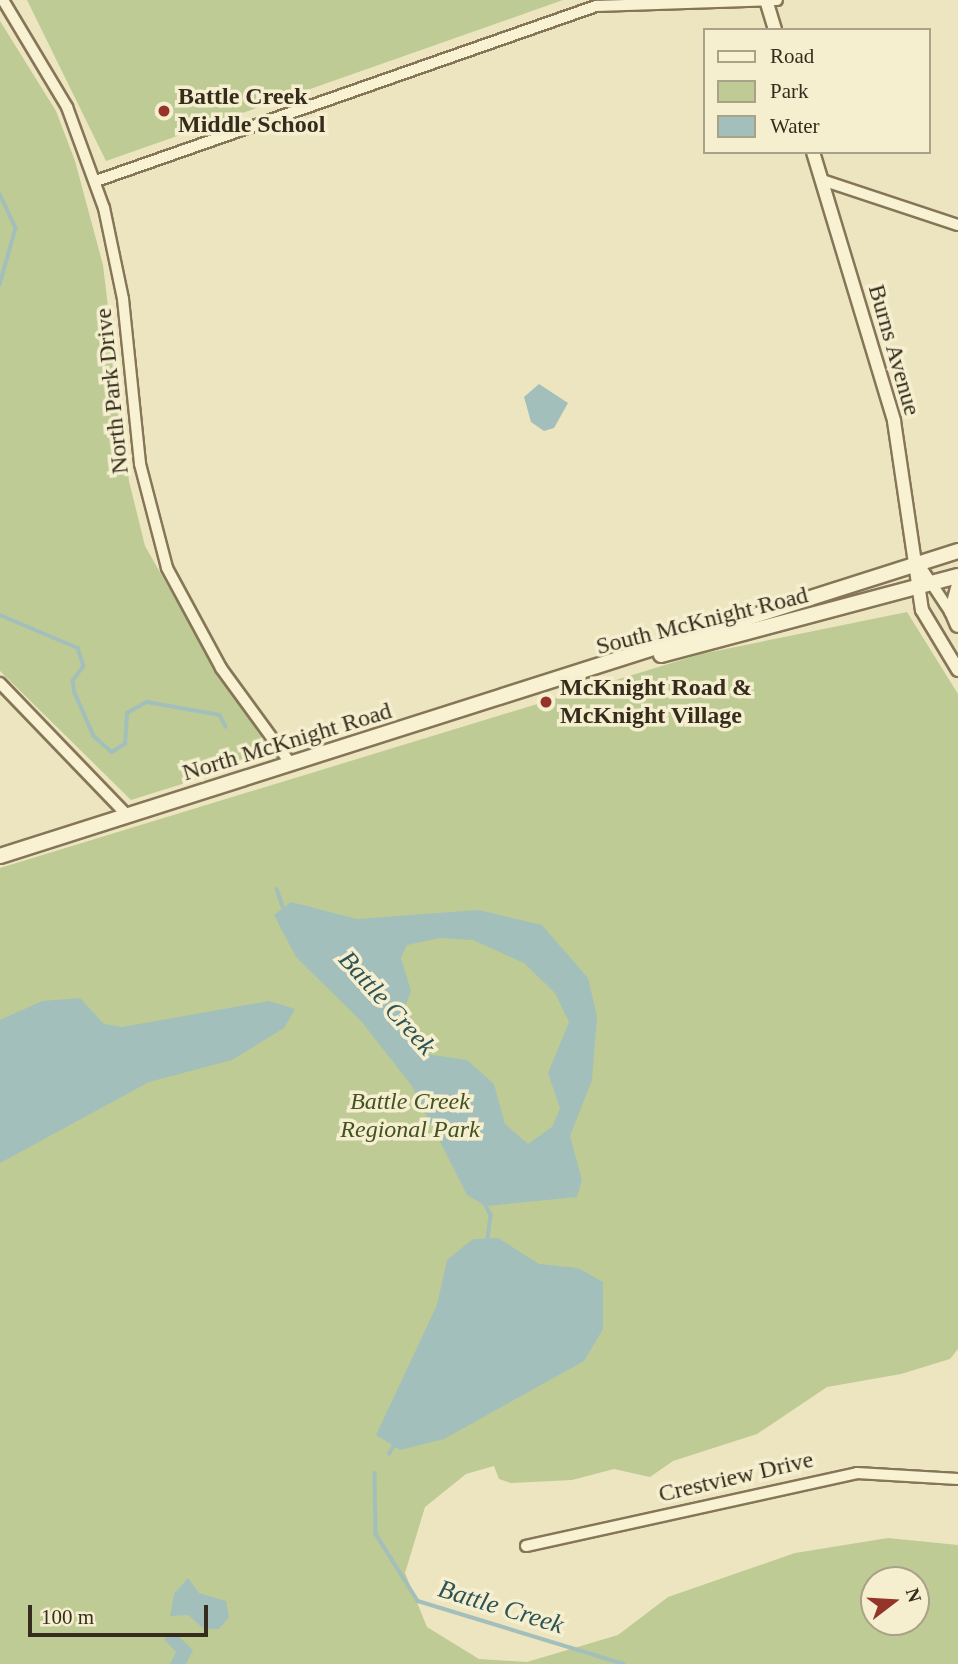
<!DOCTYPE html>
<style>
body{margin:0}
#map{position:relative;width:958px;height:1664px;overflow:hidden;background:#ede5c0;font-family:"Times New Roman",serif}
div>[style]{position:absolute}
.green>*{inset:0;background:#becb94}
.water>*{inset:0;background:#a3bfbb}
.stream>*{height:3.5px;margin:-1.75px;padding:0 1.75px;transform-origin:1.75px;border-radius:1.75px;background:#a3bfbb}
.roads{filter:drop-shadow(2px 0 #867658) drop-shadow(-2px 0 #867658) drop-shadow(0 2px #867658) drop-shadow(0 -2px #867658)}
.minor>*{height:10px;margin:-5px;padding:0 5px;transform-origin:5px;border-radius:5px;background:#f8f2d3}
.tertiary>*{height:12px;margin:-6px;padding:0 6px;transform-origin:6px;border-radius:6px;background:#f8f2d3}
.secondary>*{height:14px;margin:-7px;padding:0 7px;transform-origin:7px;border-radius:7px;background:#f8f2d3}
.dots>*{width:19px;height:19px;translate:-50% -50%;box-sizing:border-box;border:4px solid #f5efd0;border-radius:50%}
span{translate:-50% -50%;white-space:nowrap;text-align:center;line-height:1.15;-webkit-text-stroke:7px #f5efd0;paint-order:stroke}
.poi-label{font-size:24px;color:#362c1d;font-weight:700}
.left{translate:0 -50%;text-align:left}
.street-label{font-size:24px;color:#362c1d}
.park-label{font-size:24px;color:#415223;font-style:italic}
.water-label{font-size:26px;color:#2c5356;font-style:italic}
.legend{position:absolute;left:703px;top:28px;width:228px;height:126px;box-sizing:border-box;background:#f5efd0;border:2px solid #a9a188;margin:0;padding:9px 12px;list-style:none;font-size:21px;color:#362c1d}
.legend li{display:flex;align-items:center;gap:14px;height:35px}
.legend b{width:35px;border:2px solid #a9a188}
.north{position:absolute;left:860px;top:1566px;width:70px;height:70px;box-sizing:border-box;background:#f5efd0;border:2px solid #a9a188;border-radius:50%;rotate:73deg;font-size:19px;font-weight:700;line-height:28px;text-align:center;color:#362c1d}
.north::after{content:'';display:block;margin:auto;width:24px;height:32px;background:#953529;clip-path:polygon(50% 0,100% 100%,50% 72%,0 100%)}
.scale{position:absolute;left:28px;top:1605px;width:180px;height:32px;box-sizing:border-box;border:4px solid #362c1d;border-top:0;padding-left:9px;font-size:21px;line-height:24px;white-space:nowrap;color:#362c1d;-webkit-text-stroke:5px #f5efd0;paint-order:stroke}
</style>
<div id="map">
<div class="green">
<div style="clip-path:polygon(27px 0,563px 0,106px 161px)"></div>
<div style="clip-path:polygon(0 21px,56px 111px,75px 161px,103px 265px,129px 481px,145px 546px,222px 681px,268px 746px,265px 758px,131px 800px,0 671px)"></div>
<div style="clip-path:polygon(evenodd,907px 612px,958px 694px,958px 1349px,950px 1359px,901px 1374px,827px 1387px,757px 1434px,673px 1461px,650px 1477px,614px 1469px,572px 1480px,511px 1483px,499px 1479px,494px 1466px,466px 1474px,425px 1507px,405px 1573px,427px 1627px,479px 1659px,527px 1662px,618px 1635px,668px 1597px,795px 1553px,888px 1538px,958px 1545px,958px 1664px,0 1664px,0 868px,701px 654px,907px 612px,874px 1580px,916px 1580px,916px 1622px,874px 1622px,874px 1580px)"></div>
</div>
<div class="water">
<div style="clip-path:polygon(539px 384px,568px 403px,554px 428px,544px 431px,531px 422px,524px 397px)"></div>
<div style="clip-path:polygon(evenodd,291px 902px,357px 919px,479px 910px,542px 925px,588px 978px,597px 1017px,592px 1080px,570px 1136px,582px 1180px,577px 1197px,486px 1206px,467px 1195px,412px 1086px,361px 1021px,296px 957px,274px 915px,291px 902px,440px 938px,473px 940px,524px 963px,555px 993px,569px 1022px,548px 1073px,560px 1108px,553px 1126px,528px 1144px,505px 1124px,494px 1084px,467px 1060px,426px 1054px,397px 1028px,411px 991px,401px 958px,407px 945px,440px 938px)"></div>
<div style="clip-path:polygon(80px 998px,104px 1024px,122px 1027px,269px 1001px,295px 1009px,284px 1028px,232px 1060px,149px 1082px,0 1163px,0 1020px,42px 1001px)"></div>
<div style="clip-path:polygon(498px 1238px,539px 1264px,578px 1268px,603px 1282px,603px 1329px,584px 1361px,444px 1439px,400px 1450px,376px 1435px,437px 1305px,447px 1260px,473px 1239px)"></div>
<div style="clip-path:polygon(188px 1578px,199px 1593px,226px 1601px,229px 1617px,219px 1629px,204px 1629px,188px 1615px,170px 1616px,174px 1594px)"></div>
<div style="clip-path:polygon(174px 1632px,193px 1650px,186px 1664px,170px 1664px,176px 1652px,164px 1639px)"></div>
</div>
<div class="stream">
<div style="left:0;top:194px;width:38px;rotate:65deg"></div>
<div style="left:16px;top:228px;width:59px;rotate:105.7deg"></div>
<div style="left:0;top:615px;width:85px;rotate:22.9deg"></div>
<div style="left:78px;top:648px;width:19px;rotate:72deg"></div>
<div style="left:84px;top:666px;width:19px;rotate:126deg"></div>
<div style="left:73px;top:681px;width:12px;rotate:81deg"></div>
<div style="left:75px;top:693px;width:47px;rotate:66.2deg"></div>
<div style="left:94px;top:736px;width:24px;rotate:42deg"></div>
<div style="left:112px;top:752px;width:15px;rotate:-32deg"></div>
<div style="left:125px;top:744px;width:31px;rotate:-86deg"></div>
<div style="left:127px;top:713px;width:23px;rotate:-29deg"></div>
<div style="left:147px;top:702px;width:74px;rotate:10.1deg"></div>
<div style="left:220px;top:715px;width:13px;rotate:63deg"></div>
<div style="left:277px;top:889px;width:18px;rotate:71deg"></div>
<div style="left:484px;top:1202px;width:15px;rotate:62deg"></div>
<div style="left:491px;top:1215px;width:26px;rotate:97deg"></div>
<div style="left:389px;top:1454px;width:13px;rotate:-61deg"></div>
<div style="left:375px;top:1473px;width:61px;rotate:89.1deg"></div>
<div style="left:376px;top:1534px;width:79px;rotate:57.9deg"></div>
<div style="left:418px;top:1601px;width:215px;rotate:17deg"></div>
</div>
<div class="roads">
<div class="minor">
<div style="left:3px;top:0;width:125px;rotate:59.1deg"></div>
<div style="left:67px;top:107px;width:108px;rotate:69.9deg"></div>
<div style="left:104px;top:208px;width:93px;rotate:78.2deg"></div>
<div style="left:123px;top:299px;width:166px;rotate:84.1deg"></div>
<div style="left:140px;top:464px;width:107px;rotate:75.4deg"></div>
<div style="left:167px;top:568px;width:114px;rotate:61.6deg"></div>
<div style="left:221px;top:668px;width:119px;rotate:53.9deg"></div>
<div style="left:822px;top:180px;width:143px;rotate:18.3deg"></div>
<div style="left:96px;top:181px;width:530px;rotate:-19.29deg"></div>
<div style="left:596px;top:6px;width:181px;rotate:-1.9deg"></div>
<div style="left:918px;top:563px;width:60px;rotate:56.6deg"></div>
<div style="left:0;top:683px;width:183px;rotate:46.1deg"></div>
<div style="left:526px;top:1546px;width:339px;rotate:-12.4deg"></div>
<div style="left:857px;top:1473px;width:101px;rotate:3.4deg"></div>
</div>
<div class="tertiary">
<div style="left:766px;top:0;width:31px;rotate:73deg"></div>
<div style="left:813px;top:152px;width:281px;rotate:73.2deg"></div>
<div style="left:894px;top:421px;width:191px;rotate:81.6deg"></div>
<div style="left:922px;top:610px;width:70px;rotate:59deg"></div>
</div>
<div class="secondary">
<div style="left:958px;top:588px;width:24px;rotate:105deg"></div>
<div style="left:952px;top:611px;width:15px;rotate:67deg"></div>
<div style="left:661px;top:655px;width:307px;rotate:-14.9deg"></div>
<div style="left:0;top:856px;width:1005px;rotate:-17.66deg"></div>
</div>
</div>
<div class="dots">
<div style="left:164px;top:111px;background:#953529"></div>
<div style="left:546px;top:702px;background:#953529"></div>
</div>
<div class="poi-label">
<span class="left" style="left:178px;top:111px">Battle Creek<br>Middle School</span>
<span class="left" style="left:560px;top:702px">McKnight Road &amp;<br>McKnight Village</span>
</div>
<div class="street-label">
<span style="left:894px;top:350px;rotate:74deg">Burns Avenue</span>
<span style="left:112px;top:391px;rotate:-96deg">North Park Drive</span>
<span style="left:702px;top:621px;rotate:-14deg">South McKnight Road</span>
<span style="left:287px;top:742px;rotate:-17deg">North McKnight Road</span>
<span style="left:736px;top:1477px;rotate:-13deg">Crestview Drive</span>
</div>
<div class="park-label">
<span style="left:410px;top:1116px">Battle Creek<br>Regional Park</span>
</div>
<div class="water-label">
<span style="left:387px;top:1003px;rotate:48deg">Battle Creek</span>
<span style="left:501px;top:1607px;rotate:17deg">Battle Creek</span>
</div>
<ul class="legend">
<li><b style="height:9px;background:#f8f2d3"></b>Road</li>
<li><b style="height:19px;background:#becb94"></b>Park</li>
<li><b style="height:19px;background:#a3bfbb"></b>Water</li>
</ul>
<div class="north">N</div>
<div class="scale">100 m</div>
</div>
